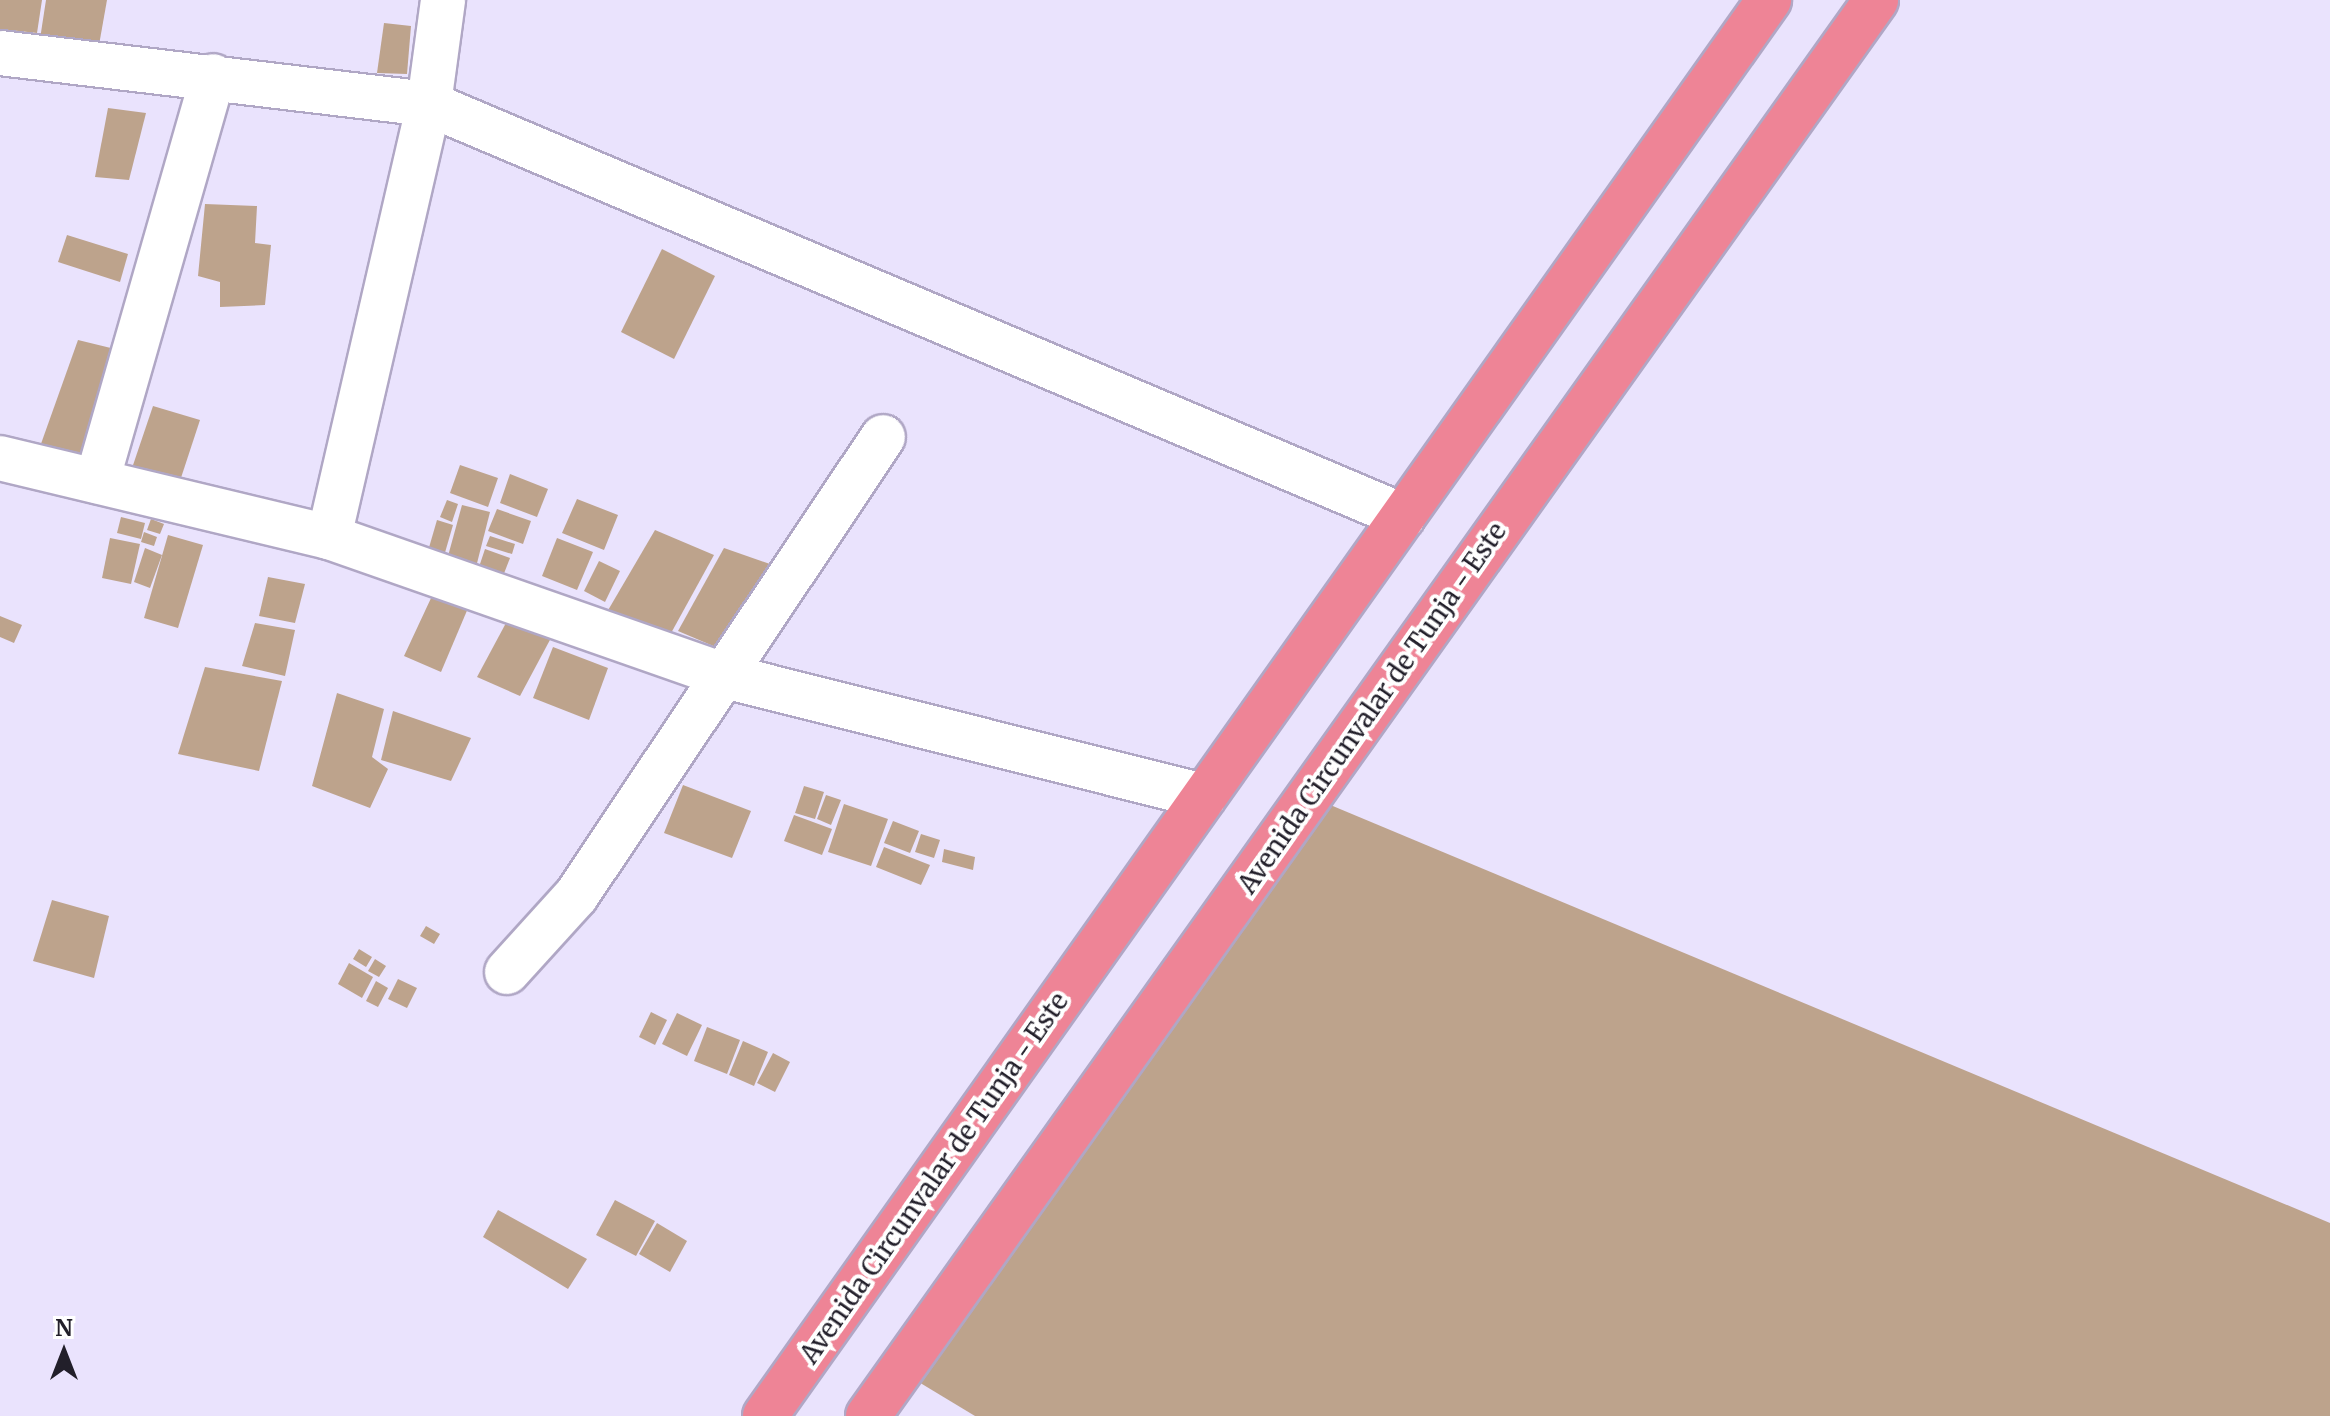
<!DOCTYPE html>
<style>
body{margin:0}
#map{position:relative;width:2330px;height:1416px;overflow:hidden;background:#eae3fd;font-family:Merriweather,serif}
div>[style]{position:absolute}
.building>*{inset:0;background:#bda38c}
.roads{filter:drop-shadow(2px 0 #b0a7c5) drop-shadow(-2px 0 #b0a7c5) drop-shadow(0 2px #b0a7c5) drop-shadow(0 -2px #b0a7c5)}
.minor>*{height:44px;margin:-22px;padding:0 22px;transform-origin:22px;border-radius:22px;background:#fff}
.trunk>*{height:44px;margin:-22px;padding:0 22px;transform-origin:22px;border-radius:22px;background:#ee8496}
span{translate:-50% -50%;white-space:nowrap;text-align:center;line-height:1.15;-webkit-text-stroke:8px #fff;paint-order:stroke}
.street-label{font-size:26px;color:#221f2a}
.north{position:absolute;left:24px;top:1312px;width:80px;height:80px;-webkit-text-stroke:6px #fff;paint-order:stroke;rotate:0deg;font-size:22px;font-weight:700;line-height:32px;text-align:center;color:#221f2a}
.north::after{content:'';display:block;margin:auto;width:28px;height:36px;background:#221f2a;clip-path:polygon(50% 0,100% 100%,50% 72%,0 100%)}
</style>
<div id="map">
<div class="building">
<div style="clip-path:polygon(0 0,42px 0,37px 33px,0 29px)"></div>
<div style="clip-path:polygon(46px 0,107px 0,99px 45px,40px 39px)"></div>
<div style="clip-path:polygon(384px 23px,411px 26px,407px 74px,377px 73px)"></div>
<div style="clip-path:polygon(108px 108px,146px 113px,129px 180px,95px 177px)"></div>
<div style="clip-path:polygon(205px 204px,257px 206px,255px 243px,271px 245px,265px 305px,220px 307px,220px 282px,198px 276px)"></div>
<div style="clip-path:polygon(67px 235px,128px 254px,120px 282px,58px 262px)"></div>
<div style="clip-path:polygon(662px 249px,715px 276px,674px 359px,621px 332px)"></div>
<div style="clip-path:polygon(78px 340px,119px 350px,78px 466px,37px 455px)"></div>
<div style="clip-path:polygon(153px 406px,200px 420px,176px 493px,129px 477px)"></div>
<div style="clip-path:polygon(460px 465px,498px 478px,488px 507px,450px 493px)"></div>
<div style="clip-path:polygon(510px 474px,548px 489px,537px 517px,500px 503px)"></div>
<div style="clip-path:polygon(577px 499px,618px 515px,604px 550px,562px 533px)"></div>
<div style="clip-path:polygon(447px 500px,458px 504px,452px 522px,440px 517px)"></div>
<div style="clip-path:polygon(462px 505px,490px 512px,474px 575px,445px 567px)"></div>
<div style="clip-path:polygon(497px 509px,531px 521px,523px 544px,488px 531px)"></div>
<div style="clip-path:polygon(121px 517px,145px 523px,141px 539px,117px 533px)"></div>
<div style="clip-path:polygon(151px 519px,164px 524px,160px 534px,147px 530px)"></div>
<div style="clip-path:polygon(437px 520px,453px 525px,444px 556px,428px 551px)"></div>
<div style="clip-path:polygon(655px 530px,714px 555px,670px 635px,607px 612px)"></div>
<div style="clip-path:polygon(144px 532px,157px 537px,154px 546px,141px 542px)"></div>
<div style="clip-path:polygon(168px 535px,203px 545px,178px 628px,144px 618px)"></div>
<div style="clip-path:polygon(490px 536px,515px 544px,512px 554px,486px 546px)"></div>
<div style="clip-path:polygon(110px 538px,140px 544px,131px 584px,102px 578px)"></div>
<div style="clip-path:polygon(557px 538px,593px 552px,577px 590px,542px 576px)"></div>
<div style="clip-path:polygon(145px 548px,162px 555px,150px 588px,134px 582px)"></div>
<div style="clip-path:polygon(724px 548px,773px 565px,718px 648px,678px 631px)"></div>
<div style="clip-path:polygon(485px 549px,510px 558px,503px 576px,479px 567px)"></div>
<div style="clip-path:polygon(599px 561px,620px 571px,605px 602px,584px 591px)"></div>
<div style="clip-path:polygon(268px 577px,305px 584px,295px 623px,259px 616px)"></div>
<div style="clip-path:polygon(439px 581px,474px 594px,441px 672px,404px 656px)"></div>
<div style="clip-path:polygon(514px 608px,559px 623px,520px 696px,477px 677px)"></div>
<div style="clip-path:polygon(0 616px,22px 625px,14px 643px,0 637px)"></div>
<div style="clip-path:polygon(255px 623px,295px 630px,285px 676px,242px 666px)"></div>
<div style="clip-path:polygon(553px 647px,608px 668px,589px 720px,533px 698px)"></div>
<div style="clip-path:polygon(205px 667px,282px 681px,259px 771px,178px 754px)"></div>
<div style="clip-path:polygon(337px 693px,384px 709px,372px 757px,388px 769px,370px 808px,312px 786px)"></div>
<div style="clip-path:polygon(393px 711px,471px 738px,451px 781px,381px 760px)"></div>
<div style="clip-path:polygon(683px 785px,751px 811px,732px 858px,664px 833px)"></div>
<div style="clip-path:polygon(804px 786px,824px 792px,815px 819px,795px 813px)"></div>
<div style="clip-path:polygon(826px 795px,841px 800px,831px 825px,817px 819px)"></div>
<div style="clip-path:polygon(844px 804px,888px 819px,871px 866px,828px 852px)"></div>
<div style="clip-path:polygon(1328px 804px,2330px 1223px,2330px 1416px,975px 1416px,917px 1381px)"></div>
<div style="clip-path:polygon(794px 815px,832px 829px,822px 855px,784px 841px)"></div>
<div style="clip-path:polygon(893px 821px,919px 831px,910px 853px,884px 843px)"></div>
<div style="clip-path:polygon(921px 834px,940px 840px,934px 858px,915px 852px)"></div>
<div style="clip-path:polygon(884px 847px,930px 865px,921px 885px,876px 867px)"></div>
<div style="clip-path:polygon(944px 849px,975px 857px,973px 870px,942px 862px)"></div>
<div style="clip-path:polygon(52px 900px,109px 916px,94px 978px,33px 961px)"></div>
<div style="clip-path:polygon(426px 926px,440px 934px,434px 944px,420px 936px)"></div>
<div style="clip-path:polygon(359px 949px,372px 957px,366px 967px,353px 959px)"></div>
<div style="clip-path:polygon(375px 959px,386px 966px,379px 977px,368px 971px)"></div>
<div style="clip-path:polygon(349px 963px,373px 977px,362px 998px,338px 984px)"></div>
<div style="clip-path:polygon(398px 979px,417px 988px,407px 1008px,388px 999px)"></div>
<div style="clip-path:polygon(376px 981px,388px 988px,378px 1007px,366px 1001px)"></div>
<div style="clip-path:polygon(651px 1012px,667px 1020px,655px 1045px,639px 1037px)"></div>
<div style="clip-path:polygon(677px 1013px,702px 1025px,687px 1056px,662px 1044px)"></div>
<div style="clip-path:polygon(707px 1027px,740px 1040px,727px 1074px,694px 1061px)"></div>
<div style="clip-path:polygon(743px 1041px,768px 1052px,754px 1086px,729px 1075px)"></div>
<div style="clip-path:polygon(773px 1053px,790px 1062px,775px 1092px,757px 1083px)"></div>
<div style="clip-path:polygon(615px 1200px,655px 1221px,636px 1256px,596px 1235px)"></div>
<div style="clip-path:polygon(498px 1210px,587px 1259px,568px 1289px,483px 1237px)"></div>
<div style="clip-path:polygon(657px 1223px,687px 1241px,670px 1272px,639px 1254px)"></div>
</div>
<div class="roads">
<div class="minor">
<div style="left:0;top:53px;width:432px;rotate:6.8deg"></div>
<div style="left:429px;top:104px;width:1058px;rotate:22.93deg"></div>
<div style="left:0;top:458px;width:338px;rotate:13.5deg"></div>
<div style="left:329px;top:537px;width:420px;rotate:19.3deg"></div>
<div style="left:725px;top:676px;width:494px;rotate:14.1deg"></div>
<div style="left:97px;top:481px;width:421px;rotate:-74deg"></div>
<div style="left:329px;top:537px;width:444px;rotate:-77deg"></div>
<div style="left:429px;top:104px;width:105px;rotate:-82.3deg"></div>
<div style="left:507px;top:972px;width:103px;rotate:-47.8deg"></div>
<div style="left:576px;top:896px;width:552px;rotate:-56.22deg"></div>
</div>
<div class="trunk">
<div style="left:765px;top:1416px;width:1736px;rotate:-54.66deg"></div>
<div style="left:868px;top:1416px;width:1738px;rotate:-54.55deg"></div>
</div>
</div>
<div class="street-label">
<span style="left:1372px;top:708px;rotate:-55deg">Avenida Circunvalar de Tunja - Este</span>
<span style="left:934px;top:1178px;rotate:-55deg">Avenida Circunvalar de Tunja - Este</span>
</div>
<div class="north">N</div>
</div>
